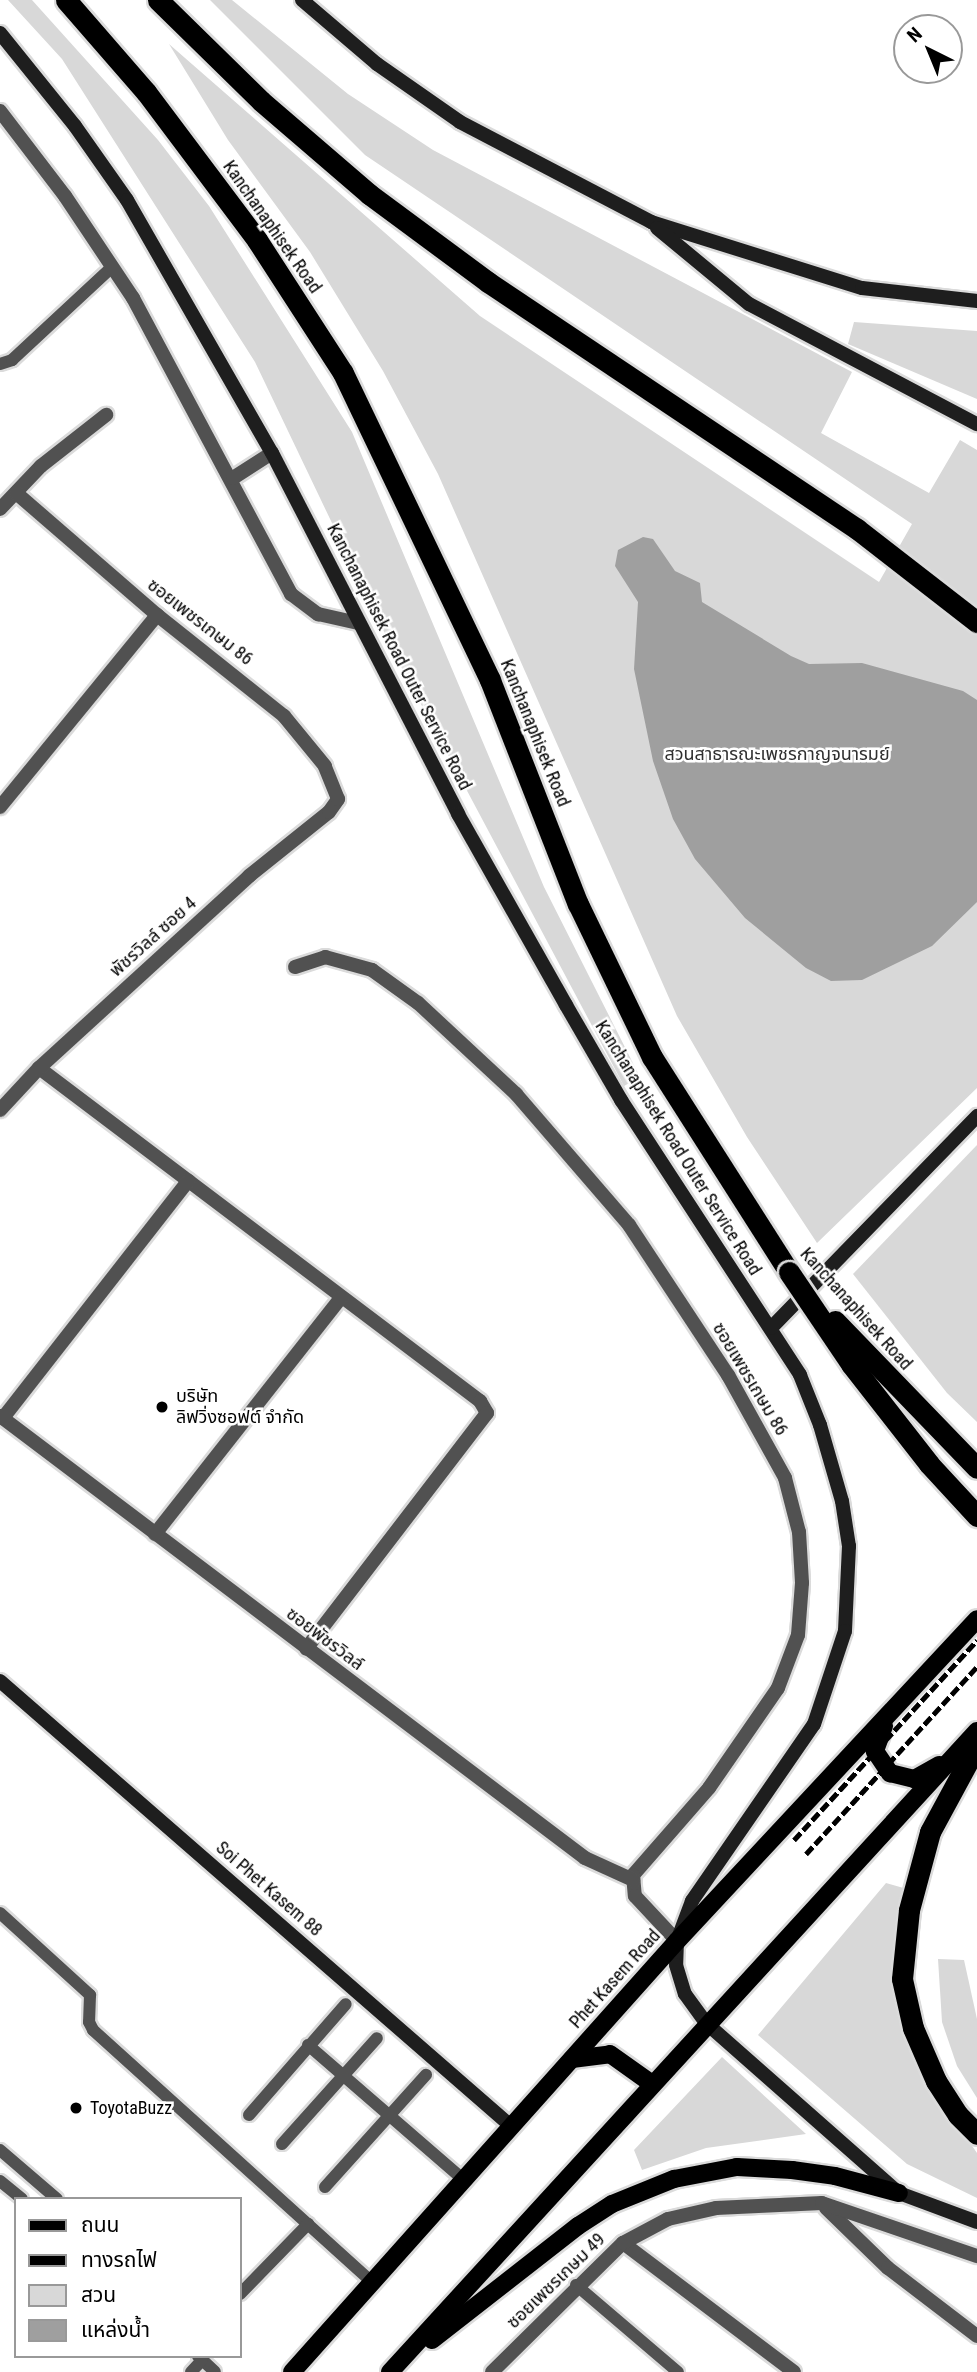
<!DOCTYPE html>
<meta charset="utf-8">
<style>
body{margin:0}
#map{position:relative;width:977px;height:2372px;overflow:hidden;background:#fff;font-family:"Roboto Condensed","Noto Sans Thai",sans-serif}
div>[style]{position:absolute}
.green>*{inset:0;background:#d8d8d8}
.water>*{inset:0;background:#9f9f9f}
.roads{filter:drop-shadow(2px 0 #dbdbdb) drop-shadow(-2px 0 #dbdbdb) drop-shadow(0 2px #dbdbdb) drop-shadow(0 -2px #dbdbdb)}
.lane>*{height:12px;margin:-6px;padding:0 6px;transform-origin:6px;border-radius:6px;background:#515151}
.street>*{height:14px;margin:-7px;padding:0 7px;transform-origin:7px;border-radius:7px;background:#515151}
.secondary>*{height:14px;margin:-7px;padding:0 7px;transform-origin:7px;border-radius:7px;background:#1e1e1e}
.primary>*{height:18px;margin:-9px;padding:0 9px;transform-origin:9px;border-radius:9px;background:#000}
.highway>*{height:21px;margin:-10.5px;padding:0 10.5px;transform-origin:10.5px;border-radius:10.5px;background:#000}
.rail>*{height:5px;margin-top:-2.5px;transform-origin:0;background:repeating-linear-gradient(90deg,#000 0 10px,transparent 0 13.5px)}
.bridges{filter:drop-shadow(2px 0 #dbdbdb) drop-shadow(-2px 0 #dbdbdb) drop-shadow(0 2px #dbdbdb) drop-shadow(0 -2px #dbdbdb)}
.highway-bridge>*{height:21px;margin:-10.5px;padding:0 10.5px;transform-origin:10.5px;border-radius:10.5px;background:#000}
.dots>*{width:19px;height:19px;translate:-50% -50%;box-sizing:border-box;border:4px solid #fff;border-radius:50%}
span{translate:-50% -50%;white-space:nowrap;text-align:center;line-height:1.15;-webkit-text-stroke:5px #fff;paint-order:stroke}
.street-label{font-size:18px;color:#000}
.park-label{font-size:18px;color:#2f2f2f}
.poi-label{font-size:18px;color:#000}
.left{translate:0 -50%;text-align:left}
.legend{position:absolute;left:14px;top:2197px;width:228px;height:161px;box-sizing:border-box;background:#fff;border:2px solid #999;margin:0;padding:9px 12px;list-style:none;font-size:21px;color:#000}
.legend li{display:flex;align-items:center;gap:14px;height:35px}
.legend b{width:35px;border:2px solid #999}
.north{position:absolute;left:893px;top:14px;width:70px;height:70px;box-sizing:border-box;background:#fff;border:2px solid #999;border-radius:50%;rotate:317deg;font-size:19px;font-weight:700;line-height:28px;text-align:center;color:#000}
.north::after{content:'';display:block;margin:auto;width:24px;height:32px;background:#000;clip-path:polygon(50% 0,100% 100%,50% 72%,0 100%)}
</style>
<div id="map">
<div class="green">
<div style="clip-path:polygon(8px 0,32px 0,158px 140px,209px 206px,352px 432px,544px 887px,640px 1077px,624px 1086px,397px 659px,255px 362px,62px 59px)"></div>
<div style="clip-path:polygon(210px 0,232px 0,348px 94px,433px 150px,852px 372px,821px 433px,929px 493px,960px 440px,977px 450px,977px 1088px,817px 1243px,747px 1137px,677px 1016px,438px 474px,383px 371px,310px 252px,228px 140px,169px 44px,480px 316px,879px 582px,912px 524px,365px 155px)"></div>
<div style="clip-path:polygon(854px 322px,977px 331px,977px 399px,848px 344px)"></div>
<div style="clip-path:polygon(977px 1145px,977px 1422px,947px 1393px,853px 1274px)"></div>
<div style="clip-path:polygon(886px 1883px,907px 1889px,902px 2014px,919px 2069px,977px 2153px,977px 2198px,907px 2164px,758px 2035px)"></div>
<div style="clip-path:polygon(938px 1959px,964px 1960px,977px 2019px,977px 2098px,957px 2066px,942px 2022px)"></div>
<div style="clip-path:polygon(722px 2057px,806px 2134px,706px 2148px,642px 2170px,634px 2150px)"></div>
</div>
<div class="water">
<div style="clip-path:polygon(643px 537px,653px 539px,675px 571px,700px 583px,702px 602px,791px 656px,809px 664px,862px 663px,963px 691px,977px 700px,977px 902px,932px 946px,862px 980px,831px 981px,806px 968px,745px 918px,695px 859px,673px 819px,653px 761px,634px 669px,638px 602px,615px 566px,618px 550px)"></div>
</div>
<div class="roads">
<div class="lane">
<div style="left:0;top:364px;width:13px;rotate:-18deg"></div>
<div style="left:12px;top:360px;width:137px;rotate:-42.9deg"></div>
<div style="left:0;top:1913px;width:122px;rotate:42.3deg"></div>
<div style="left:90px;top:1995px;width:27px;rotate:92deg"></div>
<div style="left:89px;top:2022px;width:9px;rotate:63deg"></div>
<div style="left:93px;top:2030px;width:376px;rotate:42.1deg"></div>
<div style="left:308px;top:2045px;width:206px;rotate:40.9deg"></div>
<div style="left:249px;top:2115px;width:147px;rotate:-48.9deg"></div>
<div style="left:282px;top:2144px;width:142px;rotate:-48.1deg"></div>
<div style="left:0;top:2150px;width:75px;rotate:40.7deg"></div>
<div style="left:0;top:2181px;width:28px;rotate:39deg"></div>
<div style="left:325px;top:2187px;width:151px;rotate:-48deg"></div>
<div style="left:576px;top:2285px;width:134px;rotate:40.5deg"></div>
<div style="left:240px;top:2294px;width:98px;rotate:-45.8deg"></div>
<div style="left:198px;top:2356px;width:23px;rotate:43deg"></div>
<div style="left:191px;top:2372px;width:16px;rotate:-47deg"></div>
</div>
<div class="street">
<div style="left:0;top:111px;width:107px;rotate:52.6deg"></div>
<div style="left:65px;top:196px;width:123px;rotate:56.3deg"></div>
<div style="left:133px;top:298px;width:336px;rotate:61.9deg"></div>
<div style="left:291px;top:594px;width:34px;rotate:37deg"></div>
<div style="left:318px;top:614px;width:41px;rotate:12.7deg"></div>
<div style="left:233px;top:478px;width:46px;rotate:-32.7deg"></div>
<div style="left:0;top:509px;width:59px;rotate:-46.4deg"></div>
<div style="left:41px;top:466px;width:83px;rotate:-38.1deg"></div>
<div style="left:0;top:807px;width:248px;rotate:-50.7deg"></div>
<div style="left:295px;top:967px;width:32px;rotate:-18deg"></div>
<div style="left:325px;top:957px;width:49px;rotate:15.5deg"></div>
<div style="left:372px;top:970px;width:57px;rotate:35.7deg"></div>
<div style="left:418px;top:1003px;width:134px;rotate:42.9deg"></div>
<div style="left:516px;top:1094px;width:173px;rotate:49.2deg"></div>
<div style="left:629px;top:1225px;width:180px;rotate:56.6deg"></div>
<div style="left:728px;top:1375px;width:118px;rotate:61deg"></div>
<div style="left:785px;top:1478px;width:56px;rotate:75.5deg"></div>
<div style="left:799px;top:1532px;width:51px;rotate:86.6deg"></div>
<div style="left:802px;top:1583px;width:52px;rotate:94.4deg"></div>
<div style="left:798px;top:1635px;width:57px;rotate:110.7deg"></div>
<div style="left:778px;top:1688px;width:121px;rotate:124.6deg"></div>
<div style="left:709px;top:1788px;width:116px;rotate:131.1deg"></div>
<div style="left:633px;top:1875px;width:21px;rotate:85deg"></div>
<div style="left:635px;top:1896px;width:62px;rotate:47deg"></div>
<div style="left:39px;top:1068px;width:553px;rotate:37.06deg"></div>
<div style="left:480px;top:1401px;width:14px;rotate:60deg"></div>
<div style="left:487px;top:1413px;width:297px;rotate:127.5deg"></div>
<div style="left:0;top:1110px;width:57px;rotate:-47.1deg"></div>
<div style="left:39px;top:1068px;width:285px;rotate:-42.4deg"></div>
<div style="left:249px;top:876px;width:102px;rotate:-38.7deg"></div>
<div style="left:329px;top:812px;width:16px;rotate:-55deg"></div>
<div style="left:338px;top:799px;width:35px;rotate:-112deg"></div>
<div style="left:325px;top:766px;width:65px;rotate:-129.4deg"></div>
<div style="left:284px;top:716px;width:162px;rotate:-141.5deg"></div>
<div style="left:157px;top:615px;width:186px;rotate:-139.1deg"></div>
<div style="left:0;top:1416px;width:733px;rotate:37.07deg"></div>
<div style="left:585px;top:1858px;width:53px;rotate:24.6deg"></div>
<div style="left:3px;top:1418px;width:301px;rotate:-52deg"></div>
<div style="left:155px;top:1534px;width:300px;rotate:-51.8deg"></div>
<div style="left:826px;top:2208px;width:86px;rotate:44.1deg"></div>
<div style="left:888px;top:2268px;width:112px;rotate:37.4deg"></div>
<div style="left:623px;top:2243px;width:214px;rotate:37deg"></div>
<div style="left:492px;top:2372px;width:184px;rotate:-44.6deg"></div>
<div style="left:623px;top:2243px;width:51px;rotate:-28.1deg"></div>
<div style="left:668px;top:2219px;width:49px;rotate:-12.9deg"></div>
<div style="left:716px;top:2208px;width:106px;rotate:-2.7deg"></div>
<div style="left:822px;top:2203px;width:164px;rotate:18.9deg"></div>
</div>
<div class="secondary">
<div style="left:302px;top:0;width:99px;rotate:40.5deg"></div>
<div style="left:377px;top:64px;width:101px;rotate:34.9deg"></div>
<div style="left:460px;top:122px;width:216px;rotate:27.6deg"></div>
<div style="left:651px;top:222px;width:221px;rotate:17.4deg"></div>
<div style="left:862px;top:288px;width:116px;rotate:6.4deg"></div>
<div style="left:0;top:33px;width:119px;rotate:51.1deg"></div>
<div style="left:75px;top:126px;width:90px;rotate:54.9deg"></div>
<div style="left:127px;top:200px;width:292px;rotate:60.2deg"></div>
<div style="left:272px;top:453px;width:406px;rotate:62.7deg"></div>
<div style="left:458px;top:814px;width:219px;rotate:60.5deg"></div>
<div style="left:566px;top:1005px;width:110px;rotate:59.9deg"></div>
<div style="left:621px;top:1100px;width:328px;rotate:56.9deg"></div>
<div style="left:800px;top:1375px;width:54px;rotate:68.2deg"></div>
<div style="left:820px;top:1425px;width:79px;rotate:73.9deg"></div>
<div style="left:842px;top:1501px;width:46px;rotate:81.2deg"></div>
<div style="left:849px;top:1546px;width:85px;rotate:92.7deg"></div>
<div style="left:845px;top:1631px;width:98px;rotate:108.4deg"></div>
<div style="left:814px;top:1724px;width:215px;rotate:124.6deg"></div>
<div style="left:692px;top:1901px;width:43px;rotate:110.6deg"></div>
<div style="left:677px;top:1941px;width:24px;rotate:92deg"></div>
<div style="left:676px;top:1965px;width:30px;rotate:73deg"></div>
<div style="left:685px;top:1994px;width:36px;rotate:54deg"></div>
<div style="left:706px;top:2023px;width:257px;rotate:41.4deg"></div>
<div style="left:899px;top:2193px;width:83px;rotate:20.4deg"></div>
<div style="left:657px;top:228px;width:119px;rotate:39.6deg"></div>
<div style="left:749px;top:304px;width:258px;rotate:27.8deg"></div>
<div style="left:771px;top:1328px;width:296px;rotate:-45.8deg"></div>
<div style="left:0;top:1681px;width:679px;rotate:41.06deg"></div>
</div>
<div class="primary">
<div style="left:884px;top:1726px;width:27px;rotate:110deg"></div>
<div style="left:875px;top:1751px;width:27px;rotate:56deg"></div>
<div style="left:890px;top:1773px;width:25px;rotate:14deg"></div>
<div style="left:914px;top:1779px;width:29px;rotate:-29deg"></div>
<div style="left:572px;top:2059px;width:38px;rotate:-7deg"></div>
<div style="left:610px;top:2054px;width:52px;rotate:35.5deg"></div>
<div style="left:432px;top:2340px;width:185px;rotate:-38deg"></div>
<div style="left:578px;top:2226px;width:40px;rotate:-32.9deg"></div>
<div style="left:612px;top:2204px;width:67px;rotate:-22deg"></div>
<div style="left:674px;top:2179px;width:64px;rotate:-10.8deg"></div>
<div style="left:737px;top:2167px;width:55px;rotate:3.1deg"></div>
<div style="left:792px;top:2170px;width:43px;rotate:7.9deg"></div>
<div style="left:835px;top:2176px;width:66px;rotate:14.9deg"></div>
<div style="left:292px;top:2372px;width:578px;rotate:-48.23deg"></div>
<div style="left:677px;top:1941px;width:440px;rotate:-47deg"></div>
<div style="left:390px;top:2372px;width:869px;rotate:-47.52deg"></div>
</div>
<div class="highway">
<div style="left:66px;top:0;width:122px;rotate:49deg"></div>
<div style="left:146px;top:92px;width:185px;rotate:53.1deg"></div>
<div style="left:257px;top:240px;width:158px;rotate:57.1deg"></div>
<div style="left:343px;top:373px;width:340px;rotate:64.4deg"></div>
<div style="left:490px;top:680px;width:241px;rotate:68.6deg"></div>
<div style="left:578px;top:904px;width:170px;rotate:64.2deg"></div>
<div style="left:652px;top:1057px;width:255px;rotate:57.5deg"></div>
<div style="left:158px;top:0;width:144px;rotate:44.4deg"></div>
<div style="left:261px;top:101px;width:143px;rotate:40.7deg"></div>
<div style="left:369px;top:194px;width:148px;rotate:36.5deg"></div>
<div style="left:488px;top:282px;width:444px;rotate:33.8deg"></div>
<div style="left:857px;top:529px;width:152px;rotate:37.8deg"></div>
<div style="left:977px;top:1745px;width:99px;rotate:118.4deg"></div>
<div style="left:930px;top:1832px;width:81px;rotate:105.1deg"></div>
<div style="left:909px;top:1910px;width:69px;rotate:95.8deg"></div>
<div style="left:902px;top:1979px;width:50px;rotate:77.3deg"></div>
<div style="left:913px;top:2028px;width:58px;rotate:66.5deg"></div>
<div style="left:936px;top:2081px;width:40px;rotate:57.1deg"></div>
<div style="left:958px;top:2115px;width:27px;rotate:45deg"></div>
</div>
</div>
<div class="rail">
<div style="left:794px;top:1840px;width:271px;rotate:-47.5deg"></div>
<div style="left:806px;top:1854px;width:253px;rotate:-47.6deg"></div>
</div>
<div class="bridges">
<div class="highway-bridge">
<div style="left:789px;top:1272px;width:111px;rotate:56deg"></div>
<div style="left:851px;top:1364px;width:127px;rotate:52deg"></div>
<div style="left:929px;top:1464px;width:71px;rotate:47.3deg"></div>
<div style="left:835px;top:1321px;width:204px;rotate:46deg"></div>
</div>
</div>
<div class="dots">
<div style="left:162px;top:1407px;background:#000"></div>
<div style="left:76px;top:2108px;background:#000"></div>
</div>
<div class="street-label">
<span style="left:272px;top:227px;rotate:55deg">Kanchanaphisek Road</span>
<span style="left:200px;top:622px;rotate:38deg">ซอยเพชรเกษม 86</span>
<span style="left:399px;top:657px;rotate:63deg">Kanchanaphisek Road Outer Service Road</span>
<span style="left:535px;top:733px;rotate:68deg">Kanchanaphisek Road</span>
<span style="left:153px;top:937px;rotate:-42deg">พัชรวิลล์ ซอย 4</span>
<span style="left:678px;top:1148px;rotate:58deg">Kanchanaphisek Road Outer Service Road</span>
<span style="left:856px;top:1309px;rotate:48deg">Kanchanaphisek Road</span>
<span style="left:750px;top:1379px;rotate:59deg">ซอยเพชรเกษม 86</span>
<span style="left:325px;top:1639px;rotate:37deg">ซอยพัชรวิลล์</span>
<span style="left:269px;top:1889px;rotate:41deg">Soi Phet Kasem 88</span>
<span style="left:615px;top:1979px;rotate:-48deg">Phet Kasem Road</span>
<span style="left:556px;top:2281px;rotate:-44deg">ซอยเพชรเกษม 49</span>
</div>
<div class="park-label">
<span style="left:777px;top:754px">สวนสาธารณะเพชรกาญจนารมย์</span>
</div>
<div class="poi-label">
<span class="left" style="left:176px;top:1407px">บริษัท<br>ลิฟวิ่งซอฟต์ จำกัด</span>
<span class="left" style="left:90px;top:2108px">ToyotaBuzz</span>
</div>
<ul class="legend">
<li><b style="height:9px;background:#000"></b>ถนน</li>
<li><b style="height:9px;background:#000"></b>ทางรถไฟ</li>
<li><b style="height:19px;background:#d8d8d8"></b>สวน</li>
<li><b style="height:19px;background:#9f9f9f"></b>แหล่งน้ำ</li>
</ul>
<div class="north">N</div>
</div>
